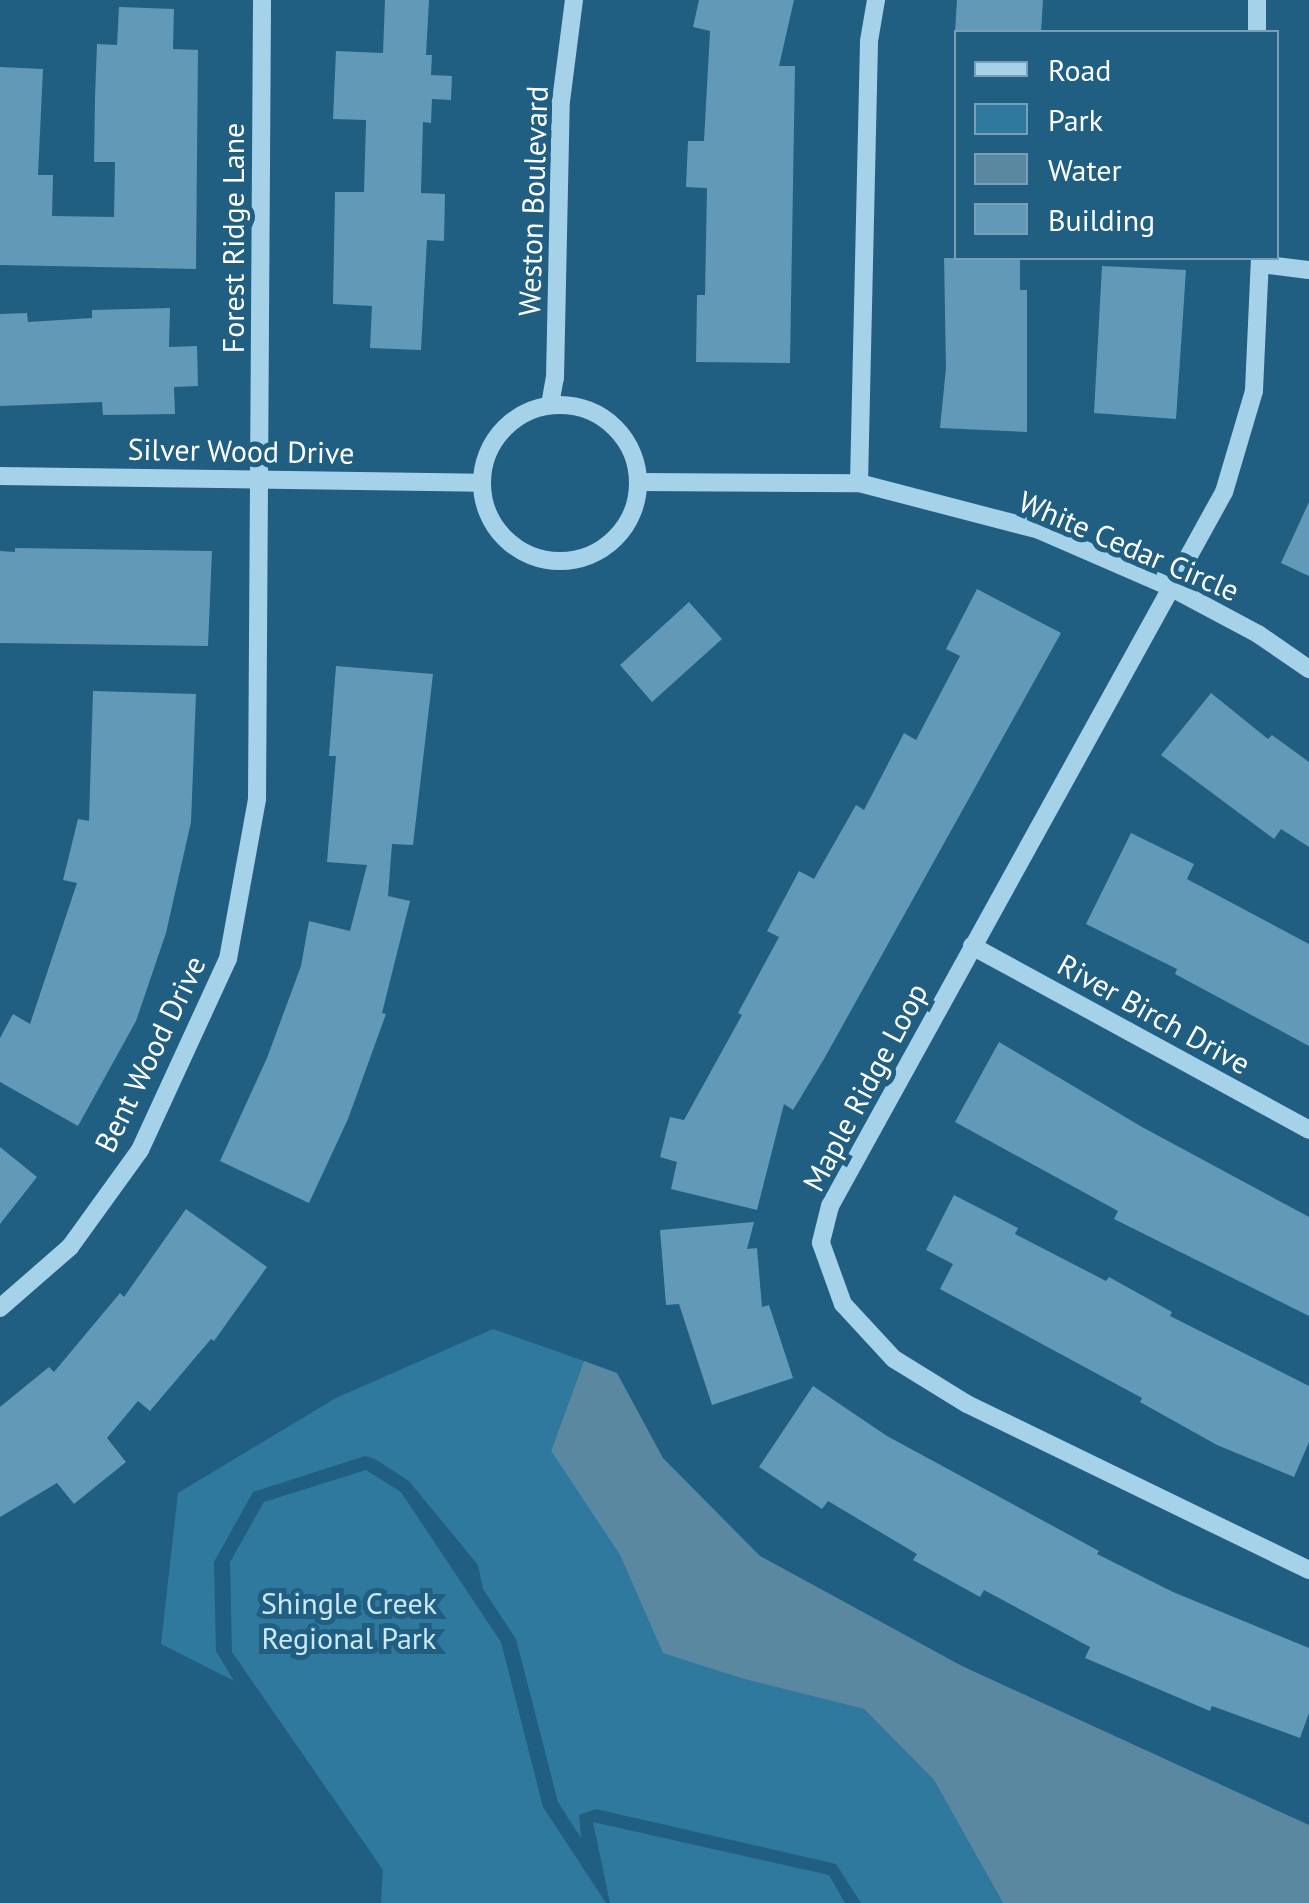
<!DOCTYPE html>
<style>
body{margin:0}
#map{position:relative;width:1309px;height:1903px;overflow:hidden;background:#205f82;font-family:"PT Sans",sans-serif}
div>[style]{position:absolute}
.green>*{inset:0;background:#2f799f}
.water>*{inset:0;background:#5b88a1}
.building>*{inset:0;background:#6199b7}
.minor>*{height:18px;margin:-9px;padding:0 9px;transform-origin:9px;border-radius:9px;background:#a6d2e9}
.minor>.ring{margin:-9px;padding:0;box-sizing:content-box;background:none;border:18px solid #a6d2e9;border-radius:50%}
span{translate:-50% -50%;white-space:nowrap;text-align:center;line-height:1.15;-webkit-text-stroke:10px #205f82;paint-order:stroke}
.street-label{font-size:30px;color:#fff}
.park-label{font-size:30px;color:#cbe8f7}
.legend{position:absolute;left:954px;top:30px;width:325px;height:230px;box-sizing:border-box;background:#205f82;border:2px solid #799fb4;margin:0;padding:12px 18px;list-style:none;font-size:30px;color:#fff}
.legend li{display:flex;align-items:center;gap:20px;height:50px}
.legend b{width:50px;border:2px solid #799fb4}
</style>
<div id="map">
<div class="green">
<div style="clip-path:polygon(493px 1329px,584px 1361px,551px 1451px,620px 1555px,663px 1652px,744px 1679px,864px 1709px,934px 1780px,1003px 1903px,861px 1903px,836px 1864px,596px 1809px,579px 1815px,581px 1838px,558px 1802px,516px 1639px,483px 1589px,478px 1565px,409px 1481px,375px 1459px,365px 1456px,253px 1492px,214px 1562px,216px 1651px,234px 1681px,161px 1644px,178px 1493px,336px 1398px)"></div>
<div style="clip-path:polygon(366px 1470px,401px 1492px,501px 1642px,543px 1807px,606px 1903px,381px 1903px,383px 1870px,232px 1652px,230px 1562px,264px 1502px)"></div>
<div style="clip-path:polygon(593px 1822px,829px 1875px,845px 1903px,610px 1903px)"></div>
</div>
<div class="water">
<div style="clip-path:polygon(584px 1361px,617px 1373px,663px 1458px,760px 1556px,962px 1666px,1309px 1825px,1309px 1903px,1003px 1903px,934px 1780px,864px 1709px,744px 1679px,663px 1653px,620px 1555px,551px 1451px)"></div>
</div>
<div class="building">
<div style="clip-path:polygon(385px 0,429px 0,426px 55px,432px 55px,431px 75px,452px 76px,451px 100px,432px 99px,431px 123px,423px 122px,421px 193px,445px 194px,444px 241px,427px 240px,421px 350px,370px 348px,372px 306px,333px 304px,335px 192px,364px 192px,366px 120px,333px 119px,336px 51px,383px 53px)"></div>
<div style="clip-path:polygon(699px 0,794px 0,779px 66px,795px 66px,790px 363px,696px 362px,697px 295px,705px 295px,707px 188px,686px 187px,688px 141px,704px 141px,710px 31px,693px 27px)"></div>
<div style="clip-path:polygon(957px 0,1043px 0,1041px 32px,955px 32px)"></div>
<div style="clip-path:polygon(119px 7px,174px 9px,173px 49px,198px 50px,196px 269px,0 265px,0 67px,43px 69px,38px 175px,53px 175px,52px 216px,114px 217px,115px 162px,94px 162px,95px 97px,97px 44px,117px 45px)"></div>
<div style="clip-path:polygon(944px 258px,1020px 258px,1020px 290px,1027px 290px,1027px 432px,940px 428px,946px 368px)"></div>
<div style="clip-path:polygon(1102px 266px,1186px 270px,1176px 419px,1094px 413px)"></div>
<div style="clip-path:polygon(170px 308px,169px 347px,197px 346px,198px 386px,174px 387px,175px 414px,103px 415px,102px 402px,0 406px,0 314px,27px 313px,28px 322px,92px 318px,92px 310px)"></div>
<div style="clip-path:polygon(1309px 502px,1309px 576px,1281px 563px)"></div>
<div style="clip-path:polygon(15px 548px,212px 551px,208px 646px,0 643px,0 551px,15px 552px)"></div>
<div style="clip-path:polygon(977px 589px,1061px 633px,824px 1059px,793px 1110px,784px 1104px,757px 1210px,671px 1189px,677px 1162px,660px 1157px,670px 1117px,684px 1120px,742px 1015px,738px 1013px,779px 937px,767px 931px,799px 871px,814px 879px,856px 805px,864px 810px,904px 733px,916px 740px,960px 656px,946px 649px)"></div>
<div style="clip-path:polygon(689px 602px,722px 639px,652px 702px,620px 665px)"></div>
<div style="clip-path:polygon(336px 666px,433px 674px,413px 845px,392px 844px,388px 896px,410px 901px,382px 1013px,386px 1014px,348px 1119px,309px 1203px,220px 1161px,267px 1058px,301px 966px,309px 921px,350px 931px,367px 865px,327px 862px,336px 756px,329px 756px)"></div>
<div style="clip-path:polygon(93px 691px,196px 694px,191px 822px,166px 933px,136px 1021px,78px 1126px,0 1082px,0 1038px,13px 1014px,30px 1024px,77px 883px,63px 880px,78px 819px,89px 821px)"></div>
<div style="clip-path:polygon(1211px 693px,1268px 739px,1272px 735px,1309px 762px,1309px 847px,1281px 829px,1274px 839px,1161px 755px)"></div>
<div style="clip-path:polygon(1131px 833px,1194px 864px,1187px 879px,1309px 944px,1309px 1046px,1175px 974px,1177px 969px,1086px 924px)"></div>
<div style="clip-path:polygon(999px 1042px,1142px 1127px,1309px 1217px,1309px 1316px,1114px 1219px,1118px 1211px,955px 1122px)"></div>
<div style="clip-path:polygon(0 1147px,37px 1177px,0 1224px)"></div>
<div style="clip-path:polygon(954px 1195px,1018px 1228px,1015px 1234px,1106px 1281px,1109px 1277px,1172px 1312px,1170px 1316px,1309px 1386px,1309px 1442px,1294px 1477px,1217px 1445px,1140px 1402px,1142px 1398px,940px 1289px,953px 1264px,926px 1250px)"></div>
<div style="clip-path:polygon(186px 1209px,267px 1267px,214px 1341px,211px 1339px,150px 1411px,138px 1401px,107px 1438px,126px 1462px,74px 1504px,57px 1483px,0 1517px,0 1407px,49px 1367px,54px 1372px,120px 1293px,124px 1297px)"></div>
<div style="clip-path:polygon(754px 1222px,747px 1249px,757px 1248px,762px 1307px,769px 1305px,793px 1378px,712px 1405px,679px 1304px,666px 1305px,660px 1230px)"></div>
<div style="clip-path:polygon(813px 1386px,887px 1436px,1099px 1551px,1097px 1554px,1173px 1592px,1309px 1648px,1309px 1713px,1300px 1738px,1212px 1706px,1210px 1711px,1085px 1658px,1090px 1647px,984px 1590px,980px 1597px,913px 1560px,917px 1554px,828px 1501px,822px 1509px,759px 1467px)"></div>
</div>
<div class="minor">
<div style="left:1257px;top:0;width:32px;rotate:90deg"></div>
<div style="left:1260px;top:258px;width:133px;rotate:92.6deg"></div>
<div style="left:1254px;top:391px;width:105px;rotate:106.5deg"></div>
<div style="left:1224px;top:492px;width:815px;rotate:118.89deg"></div>
<div style="left:830px;top:1206px;width:38px;rotate:104deg"></div>
<div style="left:821px;top:1243px;width:65px;rotate:70.2deg"></div>
<div style="left:843px;top:1304px;width:75px;rotate:47.2deg"></div>
<div style="left:894px;top:1359px;width:86px;rotate:31.7deg"></div>
<div style="left:967px;top:1404px;width:380px;rotate:25.9deg"></div>
<div style="left:1260px;top:264px;width:49px;rotate:7deg"></div>
<div style="left:550px;top:405px;width:27px;rotate:-80deg"></div>
<div style="left:555px;top:378px;width:277px;rotate:-88.8deg"></div>
<div style="left:561px;top:101px;width:102px;rotate:-82.7deg"></div>
<div class="ring" style="left:482px;top:405px;width:138px;height:138px"></div>
<div style="left:0;top:476px;width:481px;rotate:0.8deg"></div>
<div style="left:638px;top:482px;width:221px;rotate:0.3deg"></div>
<div style="left:859px;top:483px;width:186px;rotate:14.6deg"></div>
<div style="left:1039px;top:530px;width:143px;rotate:23.5deg"></div>
<div style="left:1170px;top:587px;width:100px;rotate:28.1deg"></div>
<div style="left:1258px;top:634px;width:62px;rotate:34.5deg"></div>
<div style="left:859px;top:483px;width:442px;rotate:-88.7deg"></div>
<div style="left:869px;top:41px;width:42px;rotate:-80.3deg"></div>
<div style="left:972px;top:946px;width:384px;rotate:28.6deg"></div>
<div style="left:0;top:1308px;width:93px;rotate:-41.1deg"></div>
<div style="left:70px;top:1247px;width:120px;rotate:-54.2deg"></div>
<div style="left:140px;top:1150px;width:210px;rotate:-65.3deg"></div>
<div style="left:228px;top:959px;width:163px;rotate:-79.7deg"></div>
<div style="left:257px;top:799px;width:799px;rotate:-89.64deg"></div>
</div>
<div class="street-label">
<span style="left:533px;top:201px;rotate:-88deg">Weston Boulevard</span>
<span style="left:233px;top:238px;rotate:-90deg">Forest Ridge Lane</span>
<span style="left:241px;top:451px;rotate:1deg">Silver Wood Drive</span>
<span style="left:1129px;top:546px;rotate:23deg">White Cedar Circle</span>
<span style="left:1154px;top:1014px;rotate:29deg">River Birch Drive</span>
<span style="left:150px;top:1054px;rotate:-64deg">Bent Wood Drive</span>
<span style="left:865px;top:1087px;rotate:-62deg">Maple Ridge Loop</span>
</div>
<div class="park-label">
<span style="left:349px;top:1620px">Shingle Creek<br>Regional Park</span>
</div>
<ul class="legend">
<li><b style="height:12px;background:#a6d2e9"></b>Road</li>
<li><b style="height:28px;background:#2f799f"></b>Park</li>
<li><b style="height:28px;background:#5b88a1"></b>Water</li>
<li><b style="height:28px;background:#6199b7"></b>Building</li>
</ul>
</div>
